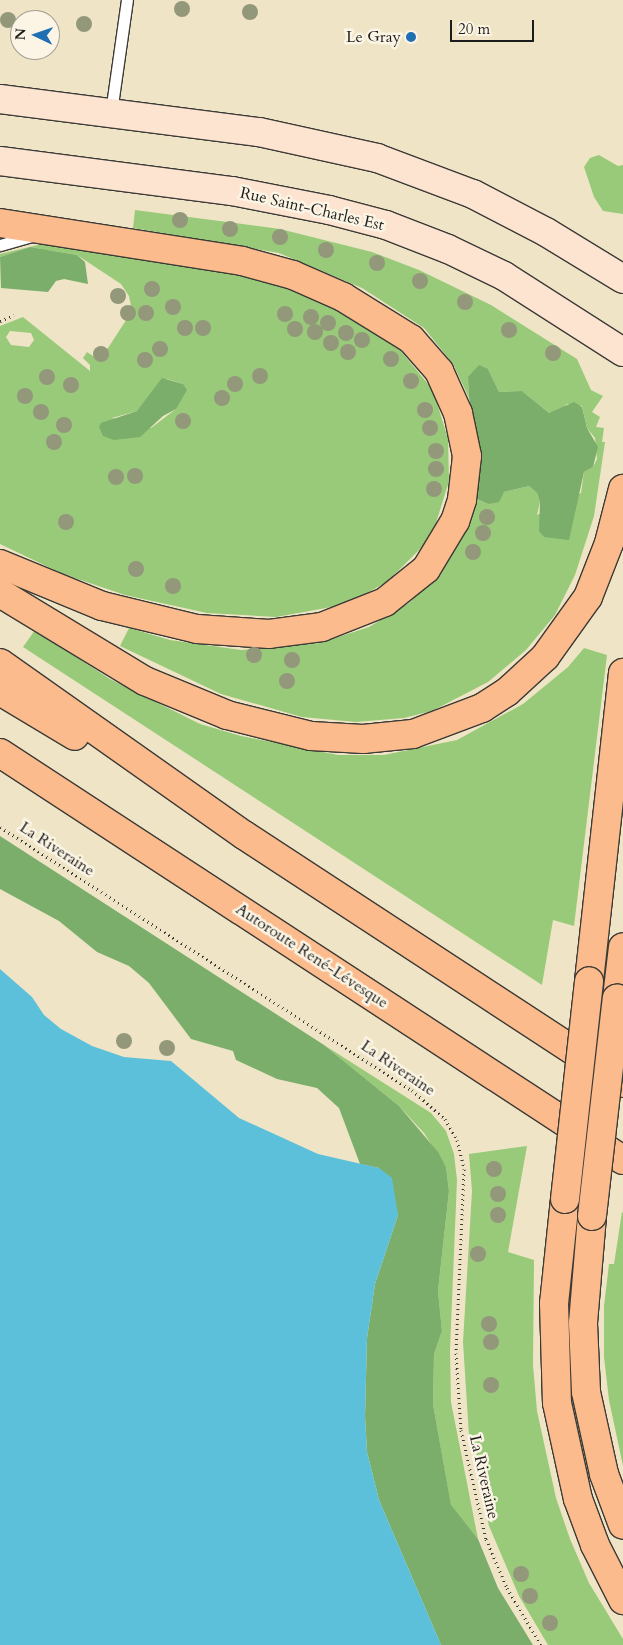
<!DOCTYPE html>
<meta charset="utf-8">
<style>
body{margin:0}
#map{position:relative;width:623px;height:1645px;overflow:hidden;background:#efe5c6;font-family:Cardo,serif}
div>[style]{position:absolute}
.green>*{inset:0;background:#98ca7a}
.forest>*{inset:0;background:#7aae6a}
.water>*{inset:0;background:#5cc0da}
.path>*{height:3px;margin-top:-1.5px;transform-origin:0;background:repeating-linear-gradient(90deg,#3c3a36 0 1px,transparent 0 5px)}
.roads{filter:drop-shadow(1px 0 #3c3a36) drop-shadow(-1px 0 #3c3a36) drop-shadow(0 1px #3c3a36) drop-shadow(0 -1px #3c3a36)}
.lane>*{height:11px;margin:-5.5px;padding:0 5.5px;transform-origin:5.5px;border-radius:5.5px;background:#fff}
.secondary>*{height:28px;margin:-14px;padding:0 14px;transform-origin:14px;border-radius:14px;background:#fde4d1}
.highway>*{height:28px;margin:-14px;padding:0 14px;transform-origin:14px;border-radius:14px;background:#fbbb8c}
.bridges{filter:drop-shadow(1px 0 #3c3a36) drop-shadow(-1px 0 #3c3a36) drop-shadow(0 1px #3c3a36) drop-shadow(0 -1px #3c3a36)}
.highway-bridge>*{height:28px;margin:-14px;padding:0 14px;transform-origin:14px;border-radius:14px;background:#fbbb8c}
.trees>*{width:16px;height:16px;margin:-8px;border-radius:50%;background:#93987b}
.dots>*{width:14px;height:14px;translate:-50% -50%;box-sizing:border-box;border:2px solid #fcf5e5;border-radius:50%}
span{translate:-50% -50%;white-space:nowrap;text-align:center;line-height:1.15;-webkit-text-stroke:5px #fcf5e5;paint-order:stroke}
.poi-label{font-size:16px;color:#1c1c1c}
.right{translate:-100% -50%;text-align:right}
.street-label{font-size:16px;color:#1c1c1c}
.north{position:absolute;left:10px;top:10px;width:50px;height:50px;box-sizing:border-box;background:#fcf5e5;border:1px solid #a29e95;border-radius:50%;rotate:273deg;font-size:14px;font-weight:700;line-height:20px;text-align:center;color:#1c1c1c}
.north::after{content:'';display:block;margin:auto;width:18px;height:22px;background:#1f6fb2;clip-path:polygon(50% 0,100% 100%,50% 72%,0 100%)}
.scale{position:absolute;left:450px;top:20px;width:84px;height:22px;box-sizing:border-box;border:2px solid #1c1c1c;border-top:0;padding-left:6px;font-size:15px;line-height:18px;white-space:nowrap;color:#1c1c1c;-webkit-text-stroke:4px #fcf5e5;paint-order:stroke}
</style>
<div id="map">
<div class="green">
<div style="clip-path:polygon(599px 155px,618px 166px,623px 165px,623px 214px,603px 211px,594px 197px,584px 167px,590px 158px)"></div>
<div style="clip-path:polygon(135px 210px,280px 229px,372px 252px,419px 270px,491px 305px,577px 359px,591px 390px,603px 396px,592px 412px,600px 417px,596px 427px,604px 428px,602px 442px,605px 442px,594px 516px,575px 575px,555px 615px,526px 650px,488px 682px,432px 711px,404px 718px,356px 722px,302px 717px,221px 694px,120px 646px,129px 628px,170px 640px,241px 650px,320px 643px,369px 627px,409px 603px,441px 572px,466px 531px,477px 499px,488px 504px,504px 492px,529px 486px,537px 493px,540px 502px,537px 515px,581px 493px,584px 472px,593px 467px,597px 459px,595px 438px,587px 428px,582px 406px,567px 404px,559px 411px,549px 413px,522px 391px,499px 392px,488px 369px,468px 377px,469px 398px,453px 364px,424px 328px,362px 288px,279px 253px,133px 228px)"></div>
<div style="clip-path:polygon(evenodd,46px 243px,225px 272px,289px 289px,351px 317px,400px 350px,433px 390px,448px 439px,449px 481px,436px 523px,424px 545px,388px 581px,367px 593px,337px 606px,276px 617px,207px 613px,125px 595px,63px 574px,0 544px,0 326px,23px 317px,90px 371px,90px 365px,83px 358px,87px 352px,96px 358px,108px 348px,132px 311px,129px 296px,121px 284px,77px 255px,30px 247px,0 257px,0 254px,46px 243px,10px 331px,31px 333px,34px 340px,29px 347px,11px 345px,6px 337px,10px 331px,46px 243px,167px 379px,183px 384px,176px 409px,151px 428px,112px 418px,137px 411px,167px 379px)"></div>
<div style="clip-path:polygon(35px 630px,110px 679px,200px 724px,241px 736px,338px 755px,384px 755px,457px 740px,523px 704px,568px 667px,584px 648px,607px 655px,574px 926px,553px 920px,542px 985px,23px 647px)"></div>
<div style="clip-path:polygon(324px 1045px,431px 1113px,446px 1131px,454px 1154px,457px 1180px,450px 1350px,451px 1402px,478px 1539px,451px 1506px,433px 1404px,434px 1354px,442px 1331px,438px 1291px,449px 1191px,446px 1167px,424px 1133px,399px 1106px)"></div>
<div style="clip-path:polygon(527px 1146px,508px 1252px,534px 1260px,533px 1365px,537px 1411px,556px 1498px,570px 1539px,589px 1583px,623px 1639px,623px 1645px,548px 1645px,519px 1596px,489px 1526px,469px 1436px,463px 1342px,472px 1191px,469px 1154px)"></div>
<div style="clip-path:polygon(622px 1212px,623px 1213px,623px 1466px,609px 1400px,604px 1357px,604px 1306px,609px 1264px,614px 1264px)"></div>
</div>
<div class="forest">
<div style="clip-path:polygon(30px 247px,77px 255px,85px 262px,88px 284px,64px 279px,56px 281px,48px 292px,1px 288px,0 257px)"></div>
<div style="clip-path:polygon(479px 365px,488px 369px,499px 392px,522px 391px,549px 413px,574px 402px,582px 407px,587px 428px,598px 447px,593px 467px,584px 472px,569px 540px,544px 537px,539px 531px,540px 502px,537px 493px,529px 486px,504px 492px,499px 502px,488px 504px,477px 499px,481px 453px,469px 398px,468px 377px)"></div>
<div style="clip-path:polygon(162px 378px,183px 384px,187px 390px,176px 409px,163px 416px,140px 437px,114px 440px,103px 436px,99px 427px,101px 423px,137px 411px)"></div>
<div style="clip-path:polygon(0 836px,324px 1045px,399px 1106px,438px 1152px,446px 1167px,449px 1191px,438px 1291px,442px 1331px,434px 1354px,433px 1404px,451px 1505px,478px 1539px,498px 1588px,533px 1645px,441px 1645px,379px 1500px,367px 1452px,365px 1416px,367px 1338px,375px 1284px,398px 1215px,379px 1168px,360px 1164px,339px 1108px,317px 1088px,277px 1079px,236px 1060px,233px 1051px,191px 1039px,149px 983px,129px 966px,97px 952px,59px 921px,0 889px)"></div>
</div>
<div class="water">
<div style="clip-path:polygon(0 969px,32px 997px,44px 1015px,61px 1029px,92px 1046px,124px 1057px,171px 1061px,239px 1118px,318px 1154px,379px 1168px,392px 1178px,398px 1215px,375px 1284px,367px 1338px,365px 1416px,367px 1452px,379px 1500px,441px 1645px,0 1645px)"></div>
</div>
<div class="path">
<div style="left:0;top:321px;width:15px;rotate:-23deg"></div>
<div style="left:0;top:827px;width:489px;rotate:32.6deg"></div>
<div style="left:412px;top:1090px;width:44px;rotate:41.3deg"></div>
<div style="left:445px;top:1119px;width:24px;rotate:60deg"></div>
<div style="left:457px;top:1140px;width:30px;rotate:76deg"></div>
<div style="left:464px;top:1169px;width:184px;rotate:92.5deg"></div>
<div style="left:456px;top:1353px;width:77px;rotate:86.3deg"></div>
<div style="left:461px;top:1430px;width:112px;rotate:77.1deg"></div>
<div style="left:486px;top:1539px;width:53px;rotate:66.8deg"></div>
<div style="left:507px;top:1588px;width:66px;rotate:59.2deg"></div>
</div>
<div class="roads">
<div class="lane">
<div style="left:111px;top:112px;width:113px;rotate:-81.9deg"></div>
<div style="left:0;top:245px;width:33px;rotate:-16deg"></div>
</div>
<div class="secondary">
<div style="left:0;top:99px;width:261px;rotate:7.3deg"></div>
<div style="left:259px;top:132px;width:121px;rotate:12.4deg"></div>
<div style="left:377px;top:158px;width:103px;rotate:20.6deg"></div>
<div style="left:473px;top:194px;width:82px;rotate:27.5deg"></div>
<div style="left:546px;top:232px;width:90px;rotate:31.4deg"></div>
<div style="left:0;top:161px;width:234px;rotate:7.4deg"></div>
<div style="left:232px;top:191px;width:99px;rotate:11.1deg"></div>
<div style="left:329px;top:210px;width:59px;rotate:14.7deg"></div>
<div style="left:386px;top:225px;width:66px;rotate:21.2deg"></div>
<div style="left:448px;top:249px;width:62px;rotate:25.7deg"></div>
<div style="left:504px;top:276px;width:141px;rotate:32.6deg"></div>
</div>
<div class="highway">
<div style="left:0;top:223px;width:245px;rotate:8.9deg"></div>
<div style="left:242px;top:261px;width:53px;rotate:15.4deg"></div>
<div style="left:293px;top:275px;width:55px;rotate:23.7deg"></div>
<div style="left:343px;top:297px;width:80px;rotate:31.7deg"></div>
<div style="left:411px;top:339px;width:43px;rotate:48.8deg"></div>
<div style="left:439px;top:371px;width:46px;rotate:65.7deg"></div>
<div style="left:458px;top:413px;width:44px;rotate:78.2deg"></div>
<div style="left:467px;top:456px;width:44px;rotate:96.5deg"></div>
<div style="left:462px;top:500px;width:22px;rotate:108deg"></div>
<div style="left:455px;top:521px;width:56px;rotate:121.1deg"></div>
<div style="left:426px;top:569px;width:53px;rotate:141.2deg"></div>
<div style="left:385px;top:602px;width:68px;rotate:158.4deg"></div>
<div style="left:322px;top:627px;width:53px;rotate:172.5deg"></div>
<div style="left:269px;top:634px;width:72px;rotate:-176deg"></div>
<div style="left:197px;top:629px;width:98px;rotate:-166.4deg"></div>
<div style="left:102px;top:606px;width:110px;rotate:-157.6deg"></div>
<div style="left:0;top:593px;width:170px;rotate:31.3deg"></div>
<div style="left:145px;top:681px;width:89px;rotate:22.5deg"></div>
<div style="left:227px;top:715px;width:87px;rotate:14deg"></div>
<div style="left:311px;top:736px;width:52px;rotate:3.3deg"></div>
<div style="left:363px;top:739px;width:50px;rotate:-5.7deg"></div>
<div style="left:413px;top:734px;width:74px;rotate:-20.6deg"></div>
<div style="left:482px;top:708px;width:30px;rotate:-33deg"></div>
<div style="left:507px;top:692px;width:52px;rotate:-42.6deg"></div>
<div style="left:545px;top:657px;width:74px;rotate:-54.4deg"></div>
<div style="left:588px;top:597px;width:58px;rotate:-68.7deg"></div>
<div style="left:609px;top:543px;width:56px;rotate:-75.5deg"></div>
<div style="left:0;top:663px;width:299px;rotate:35.2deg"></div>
<div style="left:244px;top:835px;width:453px;rotate:33.2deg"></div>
<div style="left:0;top:691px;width:87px;rotate:31deg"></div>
<div style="left:0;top:753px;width:744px;rotate:33.16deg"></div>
<div style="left:589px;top:981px;width:310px;rotate:-83.7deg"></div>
<div style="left:617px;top:998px;width:51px;rotate:-83.3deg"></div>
<div style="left:565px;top:1199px;width:105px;rotate:96deg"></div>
<div style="left:554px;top:1303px;width:100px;rotate:88.3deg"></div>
<div style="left:557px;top:1403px;width:98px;rotate:77.7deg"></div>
<div style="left:578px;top:1499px;width:49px;rotate:69.7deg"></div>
<div style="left:595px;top:1545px;width:62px;rotate:63deg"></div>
<div style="left:592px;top:1216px;width:107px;rotate:94.8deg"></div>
<div style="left:583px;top:1323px;width:69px;rotate:87.5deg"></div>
<div style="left:586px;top:1392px;width:84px;rotate:77.6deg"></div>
<div style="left:604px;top:1474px;width:54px;rotate:69.6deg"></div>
</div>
</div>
<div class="bridges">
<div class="highway-bridge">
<div style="left:565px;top:1199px;width:219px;rotate:-83.7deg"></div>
<div style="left:592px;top:1216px;width:219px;rotate:-83.5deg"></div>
</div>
</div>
<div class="trees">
<div style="left:182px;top:9px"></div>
<div style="left:250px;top:12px"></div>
<div style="left:8px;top:20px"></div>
<div style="left:84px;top:24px"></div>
<div style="left:180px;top:220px"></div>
<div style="left:230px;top:229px"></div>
<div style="left:280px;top:237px"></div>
<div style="left:326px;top:250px"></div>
<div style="left:377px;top:263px"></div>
<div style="left:420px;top:281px"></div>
<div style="left:152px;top:289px"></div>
<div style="left:118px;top:296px"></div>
<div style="left:465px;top:302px"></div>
<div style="left:173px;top:307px"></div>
<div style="left:128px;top:313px"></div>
<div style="left:146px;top:313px"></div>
<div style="left:285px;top:314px"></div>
<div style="left:311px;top:317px"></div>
<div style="left:328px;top:323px"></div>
<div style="left:185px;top:328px"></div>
<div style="left:203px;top:328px"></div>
<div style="left:295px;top:329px"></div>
<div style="left:509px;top:330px"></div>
<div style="left:315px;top:332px"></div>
<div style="left:346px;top:333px"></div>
<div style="left:362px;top:340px"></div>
<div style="left:331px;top:343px"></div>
<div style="left:160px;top:349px"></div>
<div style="left:348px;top:352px"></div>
<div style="left:553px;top:353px"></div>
<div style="left:101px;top:354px"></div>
<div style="left:391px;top:359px"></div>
<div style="left:145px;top:360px"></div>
<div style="left:260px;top:376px"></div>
<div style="left:47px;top:377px"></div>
<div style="left:411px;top:381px"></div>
<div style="left:235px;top:384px"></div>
<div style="left:71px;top:385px"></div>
<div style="left:25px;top:396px"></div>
<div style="left:222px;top:398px"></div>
<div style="left:425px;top:410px"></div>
<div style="left:41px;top:412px"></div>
<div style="left:183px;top:421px"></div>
<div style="left:64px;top:425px"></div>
<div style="left:430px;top:428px"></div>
<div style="left:54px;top:442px"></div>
<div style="left:436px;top:451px"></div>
<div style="left:436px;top:469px"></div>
<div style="left:135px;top:476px"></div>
<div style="left:116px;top:477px"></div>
<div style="left:434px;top:489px"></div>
<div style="left:487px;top:517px"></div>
<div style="left:66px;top:522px"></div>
<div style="left:483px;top:533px"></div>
<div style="left:473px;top:552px"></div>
<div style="left:136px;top:569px"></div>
<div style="left:173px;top:586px"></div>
<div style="left:254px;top:655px"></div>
<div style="left:292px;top:660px"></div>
<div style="left:287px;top:681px"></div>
<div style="left:124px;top:1041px"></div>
<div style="left:167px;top:1048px"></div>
<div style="left:494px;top:1169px"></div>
<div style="left:498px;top:1194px"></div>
<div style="left:498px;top:1215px"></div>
<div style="left:478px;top:1254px"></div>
<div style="left:489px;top:1324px"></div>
<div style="left:491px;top:1342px"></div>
<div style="left:491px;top:1385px"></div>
<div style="left:521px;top:1574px"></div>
<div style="left:530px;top:1596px"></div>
<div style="left:550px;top:1623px"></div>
</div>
<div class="dots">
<div style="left:411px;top:37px;background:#1f6fb2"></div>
</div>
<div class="poi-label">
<span class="right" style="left:401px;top:37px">Le Gray</span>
</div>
<div class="street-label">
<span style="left:312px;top:209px;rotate:13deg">Rue Saint-Charles Est</span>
<span style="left:57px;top:849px;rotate:33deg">La Riveraine</span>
<span style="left:312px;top:956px;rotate:33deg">Autoroute René-Lévesque</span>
<span style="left:398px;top:1068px;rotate:34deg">La Riveraine</span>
<span style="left:484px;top:1477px;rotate:77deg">La Riveraine</span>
</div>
<div class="north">N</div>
<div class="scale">20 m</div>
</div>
